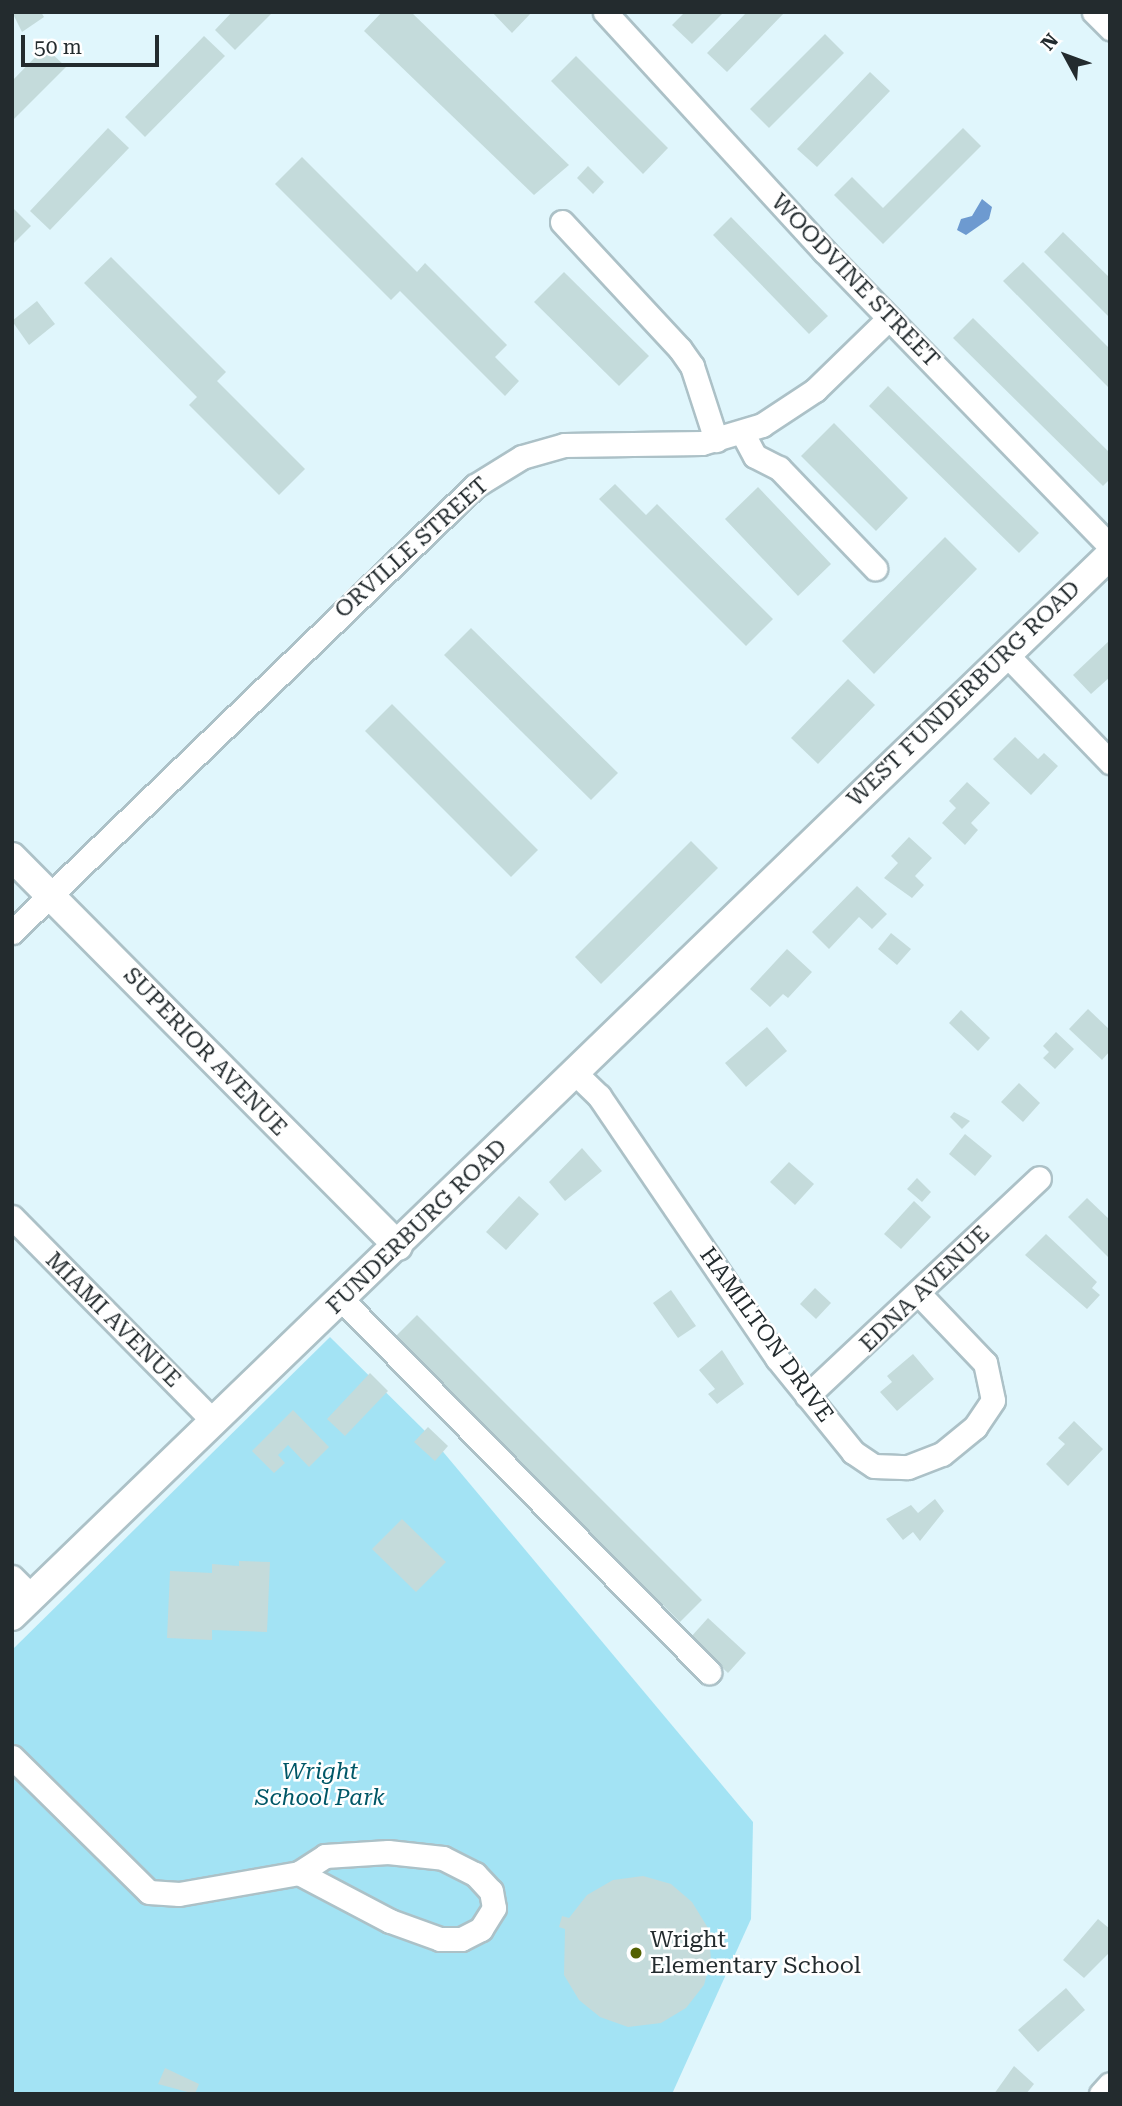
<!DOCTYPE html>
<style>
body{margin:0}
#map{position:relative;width:1122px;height:2106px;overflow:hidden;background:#e0f6fc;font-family:"Roboto Serif",serif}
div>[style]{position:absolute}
.green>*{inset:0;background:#a3e3f4}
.water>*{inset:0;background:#6d9ad0}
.building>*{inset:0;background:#c4dbdb}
.roads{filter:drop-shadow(2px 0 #acc1c7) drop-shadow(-2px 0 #acc1c7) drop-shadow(0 2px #acc1c7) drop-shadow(0 -2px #acc1c7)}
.minor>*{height:23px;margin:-11.5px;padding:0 11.5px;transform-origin:11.5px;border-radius:11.5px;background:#fff}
.tertiary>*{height:28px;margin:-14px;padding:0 14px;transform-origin:14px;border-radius:14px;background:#fff}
.dots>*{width:19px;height:19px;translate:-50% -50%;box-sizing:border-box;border:4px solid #fff;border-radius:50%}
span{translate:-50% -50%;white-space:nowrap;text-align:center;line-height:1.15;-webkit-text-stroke:5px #fff;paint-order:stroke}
.street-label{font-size:23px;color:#232b2e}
.park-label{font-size:23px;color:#005767;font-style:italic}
.poi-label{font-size:23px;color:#232b2e}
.left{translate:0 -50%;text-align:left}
.frame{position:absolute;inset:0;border:14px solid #232b2e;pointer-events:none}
.north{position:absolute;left:1031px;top:21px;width:70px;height:70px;-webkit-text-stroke:5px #fff;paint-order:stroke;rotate:311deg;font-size:19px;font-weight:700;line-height:28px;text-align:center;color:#232b2e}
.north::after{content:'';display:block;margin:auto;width:24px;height:32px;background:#232b2e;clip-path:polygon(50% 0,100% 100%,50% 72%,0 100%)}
.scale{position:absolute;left:21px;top:35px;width:138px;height:32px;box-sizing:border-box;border:4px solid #232b2e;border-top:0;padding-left:9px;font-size:21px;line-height:24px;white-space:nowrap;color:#232b2e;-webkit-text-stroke:5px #fff;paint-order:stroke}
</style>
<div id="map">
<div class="green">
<div style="clip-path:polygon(330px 1337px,429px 1435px,753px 1822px,751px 1919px,672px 2094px,12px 2094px,12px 1650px)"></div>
</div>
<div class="water">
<div style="clip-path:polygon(982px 199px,992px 207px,989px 219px,966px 235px,957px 230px,961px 219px,972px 216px)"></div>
</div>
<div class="building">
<div style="clip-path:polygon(12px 12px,41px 12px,44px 17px,22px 32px)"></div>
<div style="clip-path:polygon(232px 12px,273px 12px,235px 50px,215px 30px)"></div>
<div style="clip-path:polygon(382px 12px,411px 12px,569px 165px,534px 195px,364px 31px)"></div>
<div style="clip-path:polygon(492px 12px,532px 12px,512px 33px)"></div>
<div style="clip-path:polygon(685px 12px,724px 12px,692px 44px,672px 25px)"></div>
<div style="clip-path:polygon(747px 12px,785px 12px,727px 72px,707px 53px)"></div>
<div style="clip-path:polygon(825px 34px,844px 53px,769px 128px,750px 109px)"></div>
<div style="clip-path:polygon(204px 36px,225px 56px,145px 137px,125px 117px)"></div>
<div style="clip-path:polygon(45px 47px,66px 67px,12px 121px,12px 81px)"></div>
<div style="clip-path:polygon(576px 56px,668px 148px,643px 174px,551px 81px)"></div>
<div style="clip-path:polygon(870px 72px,890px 91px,817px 167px,797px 149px)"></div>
<div style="clip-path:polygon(108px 128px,129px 148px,50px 230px,30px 211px)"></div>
<div style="clip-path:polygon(963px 128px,981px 146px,883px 244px,834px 195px,852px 177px,883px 208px)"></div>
<div style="clip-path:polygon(302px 157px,417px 272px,425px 263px,507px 345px,495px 357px,519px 381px,505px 396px,400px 291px,391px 300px,275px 184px)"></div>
<div style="clip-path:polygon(588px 166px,604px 182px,593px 194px,577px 178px)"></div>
<div style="clip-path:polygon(12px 207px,31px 226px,12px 245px)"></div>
<div style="clip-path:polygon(731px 217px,828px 316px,809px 334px,713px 235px)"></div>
<div style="clip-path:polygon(1063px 232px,1110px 278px,1110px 318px,1044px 252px)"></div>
<div style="clip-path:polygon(111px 257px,226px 372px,217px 381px,305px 469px,279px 495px,189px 405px,197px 397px,84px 283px)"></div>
<div style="clip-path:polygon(1023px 262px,1110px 349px,1110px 389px,1003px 281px)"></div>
<div style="clip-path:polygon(564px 272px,649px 356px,619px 386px,534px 302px)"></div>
<div style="clip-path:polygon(37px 301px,55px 324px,29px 345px,12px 321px)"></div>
<div style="clip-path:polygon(973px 318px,1110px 453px,1110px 479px,1103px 486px,953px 338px)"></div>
<div style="clip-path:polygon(888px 386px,1039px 533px,1019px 553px,869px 406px)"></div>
<div style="clip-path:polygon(834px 423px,908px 498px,876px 531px,801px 456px)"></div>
<div style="clip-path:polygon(615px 484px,646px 515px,657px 504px,773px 619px,746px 646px,599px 499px)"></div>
<div style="clip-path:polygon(758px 487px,831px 564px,798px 596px,725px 519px)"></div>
<div style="clip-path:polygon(945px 537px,977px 569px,874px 674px,842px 641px)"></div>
<div style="clip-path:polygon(471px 628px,618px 773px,591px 800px,444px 655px)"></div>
<div style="clip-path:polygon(1110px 640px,1110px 677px,1091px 694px,1073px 675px)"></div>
<div style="clip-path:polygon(848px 679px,875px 705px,818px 764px,791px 738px)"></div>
<div style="clip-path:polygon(392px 704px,538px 850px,511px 877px,365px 731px)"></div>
<div style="clip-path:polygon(1015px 737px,1038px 759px,1044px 753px,1058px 766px,1031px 795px,993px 759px)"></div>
<div style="clip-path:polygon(967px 782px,990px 803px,971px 823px,978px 830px,965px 845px,942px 823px,956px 808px,949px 801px)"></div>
<div style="clip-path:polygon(909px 837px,932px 858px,915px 876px,924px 885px,912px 898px,884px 878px,898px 863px,891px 856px)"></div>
<div style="clip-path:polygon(691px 841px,718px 868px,601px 984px,575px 957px)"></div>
<div style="clip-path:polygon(857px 886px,887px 914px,872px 929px,859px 917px,829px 949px,812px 932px)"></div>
<div style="clip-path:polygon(891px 933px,911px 949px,897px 965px,878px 949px)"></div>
<div style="clip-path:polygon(787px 949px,812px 972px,788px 998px,783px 994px,770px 1007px,750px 989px)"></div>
<div style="clip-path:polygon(1088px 1009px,1110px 1030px,1110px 1051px,1102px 1060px,1069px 1029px)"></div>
<div style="clip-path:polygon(961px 1010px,990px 1038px,978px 1051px,949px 1023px)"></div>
<div style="clip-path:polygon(767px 1027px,787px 1051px,746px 1087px,725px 1063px)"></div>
<div style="clip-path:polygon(1056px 1032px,1074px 1049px,1055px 1069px,1043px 1058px,1049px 1052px,1043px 1046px)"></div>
<div style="clip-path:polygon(1019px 1083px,1040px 1103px,1023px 1122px,1001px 1102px)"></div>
<div style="clip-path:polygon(954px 1112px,970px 1121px,962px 1129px,950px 1117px)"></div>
<div style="clip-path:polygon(965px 1134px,992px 1156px,975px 1176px,949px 1154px)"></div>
<div style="clip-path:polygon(582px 1148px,602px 1171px,565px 1201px,549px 1182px)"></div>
<div style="clip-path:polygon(789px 1162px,814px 1184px,795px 1205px,770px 1182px)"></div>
<div style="clip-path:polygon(917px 1178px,931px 1192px,922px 1202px,907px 1189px)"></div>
<div style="clip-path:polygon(519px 1196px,539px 1214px,506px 1250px,486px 1232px)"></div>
<div style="clip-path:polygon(1087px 1198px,1110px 1220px,1110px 1259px,1068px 1217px)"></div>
<div style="clip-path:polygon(914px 1201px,931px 1217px,901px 1249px,884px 1234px)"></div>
<div style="clip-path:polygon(1046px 1234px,1097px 1282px,1092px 1288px,1100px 1295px,1087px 1309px,1025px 1255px)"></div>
<div style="clip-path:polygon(815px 1288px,831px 1303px,816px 1319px,800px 1304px)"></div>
<div style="clip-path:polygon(671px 1290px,696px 1326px,678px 1338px,653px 1303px)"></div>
<div style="clip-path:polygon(417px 1315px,702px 1600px,680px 1622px,395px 1337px)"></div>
<div style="clip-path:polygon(722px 1350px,744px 1384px,717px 1404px,708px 1394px,715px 1389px,699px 1370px)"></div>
<div style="clip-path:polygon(913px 1354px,934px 1379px,897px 1411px,880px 1392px,892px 1382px,887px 1376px)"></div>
<div style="clip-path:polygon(370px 1373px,388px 1391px,345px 1436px,327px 1419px)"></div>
<div style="clip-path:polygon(293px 1410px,329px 1447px,309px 1467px,288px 1445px,278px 1455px,285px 1463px,274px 1473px,252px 1451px)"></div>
<div style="clip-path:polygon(1074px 1421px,1103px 1449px,1068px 1486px,1046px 1464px,1065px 1444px,1058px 1438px)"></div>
<div style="clip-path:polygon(428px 1427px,448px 1446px,435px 1461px,414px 1442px)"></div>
<div style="clip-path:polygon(935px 1499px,944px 1511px,920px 1541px,913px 1532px,903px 1540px,886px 1519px,911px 1505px,918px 1513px)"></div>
<div style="clip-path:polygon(402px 1519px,446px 1562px,416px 1592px,372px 1549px)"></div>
<div style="clip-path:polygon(239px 1561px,270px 1562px,267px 1632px,212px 1630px,212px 1640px,167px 1638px,170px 1571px,212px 1573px,212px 1564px,239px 1566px)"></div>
<div style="clip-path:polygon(708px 1618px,746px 1653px,728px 1673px,690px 1638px)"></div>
<div style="clip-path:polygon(643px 1876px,671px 1884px,692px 1902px,708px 1928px,711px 1959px,704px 1985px,686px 2008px,661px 2023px,628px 2027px,600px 2017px,579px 2000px,564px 1975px,565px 1929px,559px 1927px,562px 1916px,569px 1918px,587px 1895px,613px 1880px)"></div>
<div style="clip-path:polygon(1098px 1919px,1110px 1929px,1110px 1952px,1084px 1978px,1063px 1960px)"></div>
<div style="clip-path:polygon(1066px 1988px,1085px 2010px,1038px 2052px,1018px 2030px)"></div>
<div style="clip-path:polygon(1014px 2066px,1034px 2084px,1026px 2094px,994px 2094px)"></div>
<div style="clip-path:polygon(165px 2068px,199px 2084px,195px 2094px,158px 2084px)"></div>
</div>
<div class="roads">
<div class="minor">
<div style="left:605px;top:12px;width:324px;rotate:47.5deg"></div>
<div style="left:824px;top:251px;width:411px;rotate:45.9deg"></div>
<div style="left:1094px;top:12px;width:23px;rotate:45deg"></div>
<div style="left:562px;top:222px;width:173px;rotate:47.1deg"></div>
<div style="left:680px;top:349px;width:21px;rotate:55deg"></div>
<div style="left:692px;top:366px;width:78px;rotate:72deg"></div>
<div style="left:742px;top:432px;width:27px;rotate:62deg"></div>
<div style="left:755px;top:456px;width:27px;rotate:27deg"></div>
<div style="left:779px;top:468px;width:139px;rotate:46.2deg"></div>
<div style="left:1006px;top:654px;width:150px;rotate:46.1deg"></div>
<div style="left:12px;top:932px;width:643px;rotate:-43.93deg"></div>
<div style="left:475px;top:486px;width:55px;rotate:-31.7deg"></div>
<div style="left:522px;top:457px;width:44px;rotate:-15.9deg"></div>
<div style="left:564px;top:445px;width:138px;rotate:-0.8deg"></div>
<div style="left:702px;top:443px;width:63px;rotate:-16.7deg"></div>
<div style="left:762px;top:425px;width:64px;rotate:-33.4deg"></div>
<div style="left:815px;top:390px;width:103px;rotate:-44.2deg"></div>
<div style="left:573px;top:1071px;width:36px;rotate:44deg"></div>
<div style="left:599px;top:1096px;width:317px;rotate:55.8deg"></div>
<div style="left:777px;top:1358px;width:121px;rotate:51deg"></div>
<div style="left:853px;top:1452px;width:25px;rotate:34deg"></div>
<div style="left:874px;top:1466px;width:34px;rotate:2deg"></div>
<div style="left:908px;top:1467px;width:36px;rotate:-21deg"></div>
<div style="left:942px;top:1454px;width:43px;rotate:-39.3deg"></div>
<div style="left:975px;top:1427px;width:32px;rotate:-56deg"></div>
<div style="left:993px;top:1400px;width:38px;rotate:-102deg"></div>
<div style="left:985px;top:1363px;width:95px;rotate:-133.7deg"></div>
<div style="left:12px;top:1217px;width:288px;rotate:45.4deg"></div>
<div style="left:342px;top:1300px;width:523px;rotate:45.39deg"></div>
<div style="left:807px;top:1396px;width:318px;rotate:-43.2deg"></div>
<div style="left:12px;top:1577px;width:28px;rotate:45deg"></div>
<div style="left:12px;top:1757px;width:192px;rotate:44.6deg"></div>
<div style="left:149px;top:1892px;width:30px;rotate:4deg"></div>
<div style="left:179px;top:1894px;width:122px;rotate:-9.9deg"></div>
<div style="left:299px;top:1873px;width:31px;rotate:-33deg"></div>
<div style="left:325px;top:1856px;width:63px;rotate:-3.6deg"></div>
<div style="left:388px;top:1852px;width:55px;rotate:6.2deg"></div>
<div style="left:443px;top:1858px;width:36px;rotate:27deg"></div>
<div style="left:475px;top:1874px;width:23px;rotate:47deg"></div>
<div style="left:491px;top:1891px;width:17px;rotate:80deg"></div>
<div style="left:494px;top:1908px;width:25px;rotate:122deg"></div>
<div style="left:481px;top:1929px;width:22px;rotate:153deg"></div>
<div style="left:461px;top:1939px;width:21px;rotate:180deg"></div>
<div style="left:440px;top:1939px;width:53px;rotate:-160.2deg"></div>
<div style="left:390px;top:1921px;width:103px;rotate:-152.2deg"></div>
<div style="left:1101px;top:2094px;width:13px;rotate:-48deg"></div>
</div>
<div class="tertiary">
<div style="left:12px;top:857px;width:548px;rotate:45.22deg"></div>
<div style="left:12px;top:1616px;width:1527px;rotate:-44.02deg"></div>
</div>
</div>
<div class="dots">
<div style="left:636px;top:1953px;background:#536101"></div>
</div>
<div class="street-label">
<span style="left:855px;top:281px;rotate:46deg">WOODVINE STREET</span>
<span style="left:412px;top:548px;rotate:-42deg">ORVILLE STREET</span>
<span style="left:964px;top:694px;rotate:-44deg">WEST FUNDERBURG ROAD</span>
<span style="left:205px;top:1052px;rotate:46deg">SUPERIOR AVENUE</span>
<span style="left:417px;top:1227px;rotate:-44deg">FUNDERBURG ROAD</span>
<span style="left:925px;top:1289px;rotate:-44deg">EDNA AVENUE</span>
<span style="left:113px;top:1320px;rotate:45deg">MIAMI AVENUE</span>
<span style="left:766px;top:1335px;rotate:54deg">HAMILTON DRIVE</span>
</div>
<div class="park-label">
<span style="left:320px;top:1785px">Wright<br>School Park</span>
</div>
<div class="poi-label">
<span class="left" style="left:650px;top:1953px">Wright<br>Elementary School</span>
</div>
<div class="frame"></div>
<div class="north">N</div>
<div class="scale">50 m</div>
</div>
